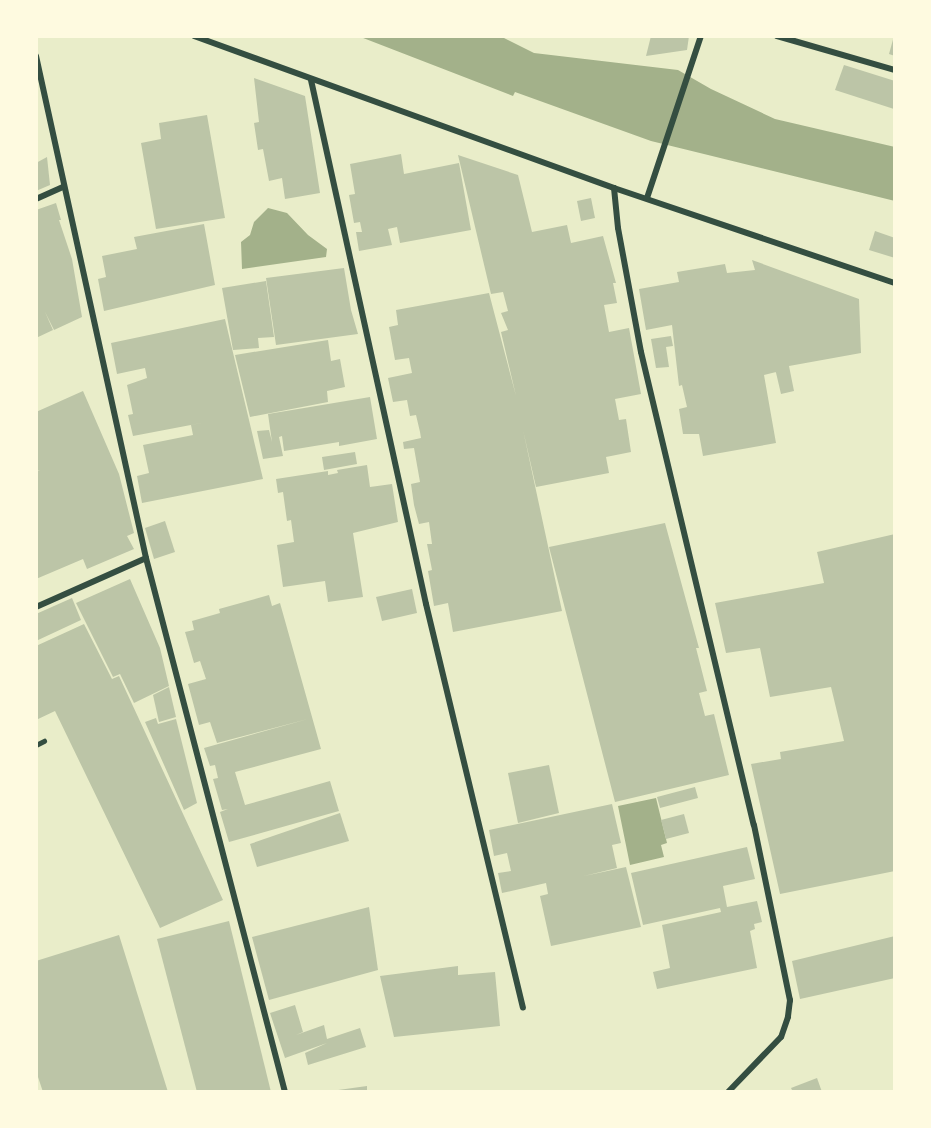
<!DOCTYPE html>
<style>
body{margin:0}
#map{position:relative;width:931px;height:1128px;overflow:hidden;background:#e9edc9;font-family:"Archivo Narrow",sans-serif}
div>[style]{position:absolute}
.water>*{inset:0;background:#a3b18a}
.building>*{inset:0;background:#bcc5a7}
.service>*{height:4.5px;margin:-2.25px;padding:0 2.25px;transform-origin:2.25px;border-radius:2.25px;background:#344e41}
.minor>*{height:6px;margin:-3px;padding:0 3px;transform-origin:3px;border-radius:3px;background:#344e41}
span{translate:-50% -50%;white-space:nowrap;text-align:center;line-height:1.15;-webkit-text-stroke:4.5px #fefae0;paint-order:stroke}
.frame{position:absolute;inset:0;border:38px solid #fefae0;pointer-events:none}
</style>
<div id="map">
<div class="water">
<div style="clip-path:polygon(358px 36px,500px 36px,534px 53px,678px 70px,711px 89px,775px 119px,895px 147px,895px 201px,651px 141px,515px 92px,513px 96px)"></div>
<div style="clip-path:polygon(268px 208px,287px 213px,308px 235px,327px 249px,326px 257px,242px 269px,241px 242px,250px 235px,254px 222px)"></div>
<div style="clip-path:polygon(656px 798px,667px 843px,661px 845px,664px 857px,630px 865px,618px 806px)"></div>
</div>
<div class="building">
<div style="clip-path:polygon(651px 36px,689px 36px,687px 50px,646px 56px)"></div>
<div style="clip-path:polygon(894px 36px,895px 36px,895px 56px,889px 54px)"></div>
<div style="clip-path:polygon(844px 65px,895px 81px,894px 109px,835px 90px)"></div>
<div style="clip-path:polygon(254px 78px,305px 96px,320px 193px,285px 199px,282px 178px,269px 181px,263px 149px,258px 150px,254px 123px,259px 122px)"></div>
<div style="clip-path:polygon(207px 115px,225px 218px,156px 229px,141px 143px,161px 139px,159px 123px)"></div>
<div style="clip-path:polygon(401px 154px,404px 174px,459px 163px,471px 230px,400px 243px,397px 227px,388px 229px,392px 245px,359px 251px,356px 232px,362px 232px,360px 222px,354px 223px,349px 195px,355px 194px,350px 164px)"></div>
<div style="clip-path:polygon(458px 155px,518px 175px,532px 232px,567px 225px,571px 243px,603px 236px,616px 283px,613px 283px,617px 303px,604px 305px,609px 332px,629px 328px,641px 394px,615px 399px,619px 420px,626px 419px,631px 452px,606px 457px,609px 473px,536px 487px,523px 430px,562px 611px,453px 632px,448px 603px,434px 606px,428px 571px,432px 570px,427px 544px,432px 544px,429px 522px,419px 524px,414px 505px,411px 484px,420px 482px,414px 448px,404px 449px,403px 442px,421px 438px,420px 432px,416px 415px,410px 416px,407px 400px,393px 402px,388px 378px,412px 373px,409px 358px,395px 360px,389px 327px,398px 325px,396px 310px,489px 293px,516px 396px,501px 332px,508px 330px,501px 313px,508px 311px,503px 292px,491px 294px)"></div>
<div style="clip-path:polygon(47px 157px,50px 185px,36px 191px,36px 163px)"></div>
<div style="clip-path:polygon(591px 198px,595px 218px,581px 221px,577px 201px)"></div>
<div style="clip-path:polygon(56px 203px,61px 220px,59px 220px,72px 259px,82px 317px,54px 330px,45px 312px,53px 330px,36px 338px,36px 210px)"></div>
<div style="clip-path:polygon(204px 224px,215px 285px,104px 311px,98px 279px,106px 277px,102px 256px,137px 249px,134px 237px)"></div>
<div style="clip-path:polygon(875px 231px,895px 238px,895px 258px,869px 250px)"></div>
<div style="clip-path:polygon(752px 260px,859px 299px,861px 353px,789px 366px,794px 391px,781px 394px,770px 347px,776px 372px,764px 375px,776px 443px,703px 456px,699px 434px,683px 434px,679px 409px,687px 407px,682px 385px,679px 386px,672px 325px,646px 330px,639px 289px,679px 282px,677px 272px,725px 264px,727px 273px,755px 270px)"></div>
<div style="clip-path:polygon(344px 268px,351px 310px,358px 334px,276px 345px,266px 278px)"></div>
<div style="clip-path:polygon(266px 281px,274px 337px,258px 338px,259px 348px,233px 350px,222px 288px)"></div>
<div style="clip-path:polygon(225px 319px,263px 479px,142px 503px,137px 476px,149px 473px,143px 445px,193px 435px,191px 425px,217px 420px,133px 436px,128px 415px,133px 414px,127px 385px,147px 378px,145px 368px,117px 374px,111px 343px)"></div>
<div style="clip-path:polygon(671px 336px,673px 346px,666px 347px,669px 367px,656px 368px,651px 339px)"></div>
<div style="clip-path:polygon(328px 340px,331px 361px,340px 359px,345px 387px,327px 391px,328px 402px,250px 417px,235px 355px)"></div>
<div style="clip-path:polygon(83px 391px,119px 474px,134px 533px,127px 536px,134px 549px,87px 569px,83px 559px,36px 579px,36px 472px,40px 470px,36px 471px,36px 412px)"></div>
<div style="clip-path:polygon(370px 397px,377px 439px,339px 446px,339px 442px,284px 451px,282px 436px,279px 437px,283px 456px,263px 459px,257px 431px,269px 430px,272px 442px,268px 414px)"></div>
<div style="clip-path:polygon(355px 452px,357px 464px,324px 470px,322px 457px)"></div>
<div style="clip-path:polygon(367px 465px,370px 487px,392px 484px,398px 522px,353px 533px,363px 597px,328px 602px,325px 581px,283px 587px,277px 545px,294px 542px,291px 520px,287px 521px,283px 492px,278px 493px,276px 479px,328px 471px,328px 475px,338px 473px,337px 470px)"></div>
<div style="clip-path:polygon(165px 521px,175px 552px,154px 559px,145px 528px)"></div>
<div style="clip-path:polygon(665px 523px,699px 648px,696px 648px,707px 691px,699px 693px,705px 716px,714px 714px,729px 775px,615px 802px,549px 547px)"></div>
<div style="clip-path:polygon(895px 534px,895px 871px,780px 894px,751px 764px,781px 759px,780px 752px,844px 741px,831px 687px,770px 697px,760px 648px,726px 653px,715px 603px,824px 583px,817px 552px)"></div>
<div style="clip-path:polygon(130px 579px,160px 648px,169px 686px,134px 703px,120px 674px,113px 677px,76px 603px)"></div>
<div style="clip-path:polygon(412px 589px,417px 613px,382px 621px,376px 597px)"></div>
<div style="clip-path:polygon(269px 595px,272px 606px,280px 603px,321px 749px,235px 772px,245px 805px,330px 781px,339px 811px,229px 842px,220px 812px,228px 809px,222px 810px,213px 779px,218px 778px,215px 765px,210px 766px,204px 748px,308px 719px,217px 743px,210px 722px,199px 725px,188px 684px,206px 679px,200px 661px,194px 663px,185px 632px,194px 630px,192px 621px,220px 613px,219px 609px)"></div>
<div style="clip-path:polygon(72px 598px,81px 620px,36px 641px,36px 614px)"></div>
<div style="clip-path:polygon(84px 624px,112px 679px,119px 676px,223px 900px,160px 928px,55px 711px,36px 720px,36px 646px)"></div>
<div style="clip-path:polygon(169px 687px,176px 717px,159px 722px,153px 695px)"></div>
<div style="clip-path:polygon(156px 718px,158px 724px,176px 719px,197px 803px,184px 810px,145px 722px)"></div>
<div style="clip-path:polygon(549px 765px,559px 813px,518px 823px,508px 773px)"></div>
<div style="clip-path:polygon(695px 787px,698px 798px,660px 808px,657px 797px)"></div>
<div style="clip-path:polygon(612px 804px,621px 843px,612px 845px,617px 868px,584px 876px,626px 867px,641px 927px,551px 946px,540px 896px,548px 894px,546px 883px,502px 893px,498px 873px,511px 871px,507px 853px,494px 856px,489px 830px)"></div>
<div style="clip-path:polygon(340px 813px,349px 841px,257px 867px,250px 844px)"></div>
<div style="clip-path:polygon(684px 814px,689px 833px,666px 839px,661px 820px)"></div>
<div style="clip-path:polygon(747px 847px,755px 879px,723px 886px,727px 907px,757px 901px,762px 922px,754px 924px,755px 929px,750px 931px,757px 968px,657px 989px,653px 972px,670px 968px,662px 925px,721px 912px,720px 908px,643px 925px,631px 873px)"></div>
<div style="clip-path:polygon(369px 907px,378px 970px,269px 1000px,252px 937px)"></div>
<div style="clip-path:polygon(229px 921px,271px 1092px,197px 1092px,157px 939px)"></div>
<div style="clip-path:polygon(119px 935px,168px 1092px,43px 1092px,36px 1071px,36px 961px)"></div>
<div style="clip-path:polygon(895px 936px,895px 978px,800px 999px,792px 961px)"></div>
<div style="clip-path:polygon(458px 966px,458px 975px,495px 972px,500px 1026px,394px 1037px,380px 976px)"></div>
<div style="clip-path:polygon(295px 1005px,303px 1032px,296px 1035px,324px 1025px,327px 1039px,360px 1028px,366px 1047px,308px 1065px,305px 1053px,327px 1043px,285px 1058px,270px 1013px)"></div>
<div style="clip-path:polygon(817px 1078px,822px 1092px,793px 1092px,791px 1088px)"></div>
<div style="clip-path:polygon(367px 1086px,367px 1092px,331px 1092px,331px 1091px)"></div>
</div>
<div class="service">
<div style="left:36px;top:745px;width:9px;rotate:-27deg"></div>
</div>
<div class="minor">
<div style="left:194px;top:36px;width:447px;rotate:19.9deg"></div>
<div style="left:614px;top:188px;width:297px;rotate:18.7deg"></div>
<div style="left:777px;top:36px;width:123px;rotate:16.1deg"></div>
<div style="left:36px;top:56px;width:514px;rotate:77.64deg"></div>
<div style="left:146px;top:558px;width:552px;rotate:75.41deg"></div>
<div style="left:311px;top:80px;width:536px;rotate:77.62deg"></div>
<div style="left:426px;top:604px;width:415px;rotate:76.5deg"></div>
<div style="left:614px;top:188px;width:40px;rotate:84.3deg"></div>
<div style="left:618px;top:228px;width:126px;rotate:79.5deg"></div>
<div style="left:641px;top:352px;width:486px;rotate:76.6deg"></div>
<div style="left:754px;top:825px;width:179px;rotate:78.4deg"></div>
<div style="left:790px;top:1000px;width:17px;rotate:97deg"></div>
<div style="left:788px;top:1017px;width:21px;rotate:109deg"></div>
<div style="left:781px;top:1037px;width:76px;rotate:133.9deg"></div>
<div style="left:647px;top:198px;width:171px;rotate:-71.6deg"></div>
<div style="left:36px;top:199px;width:30px;rotate:-24deg"></div>
<div style="left:36px;top:607px;width:120px;rotate:-24deg"></div>
</div>
<div class="frame"></div>
</div>
